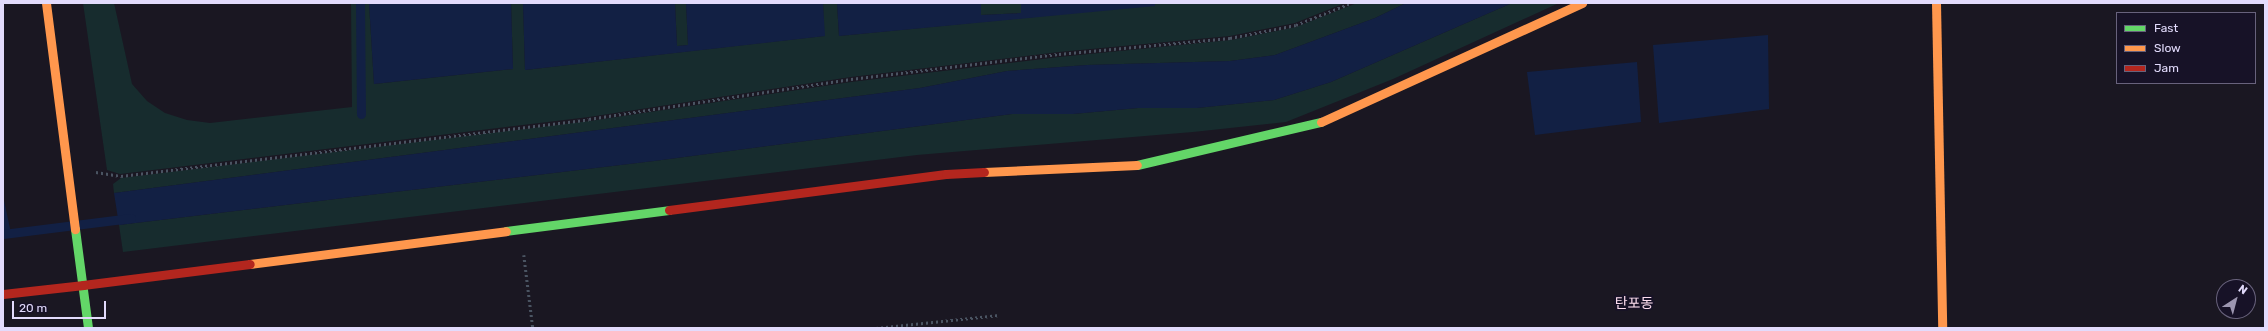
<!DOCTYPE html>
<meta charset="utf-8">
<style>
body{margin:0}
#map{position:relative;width:2268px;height:331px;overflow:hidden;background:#1a1722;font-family:Rubik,"Noto Sans KR",sans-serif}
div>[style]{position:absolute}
.green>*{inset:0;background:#172c2e}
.water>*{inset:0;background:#122044}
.stream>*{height:9px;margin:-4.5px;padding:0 4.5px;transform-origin:4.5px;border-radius:4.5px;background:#122044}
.path>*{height:2.5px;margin-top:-1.25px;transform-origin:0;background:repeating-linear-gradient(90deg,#4a5462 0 2px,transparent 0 5px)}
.fast>*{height:9px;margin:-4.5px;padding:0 4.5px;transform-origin:4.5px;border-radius:4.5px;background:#63d668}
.slow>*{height:9px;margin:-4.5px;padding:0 4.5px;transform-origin:4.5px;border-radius:4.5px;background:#ff974d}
.jam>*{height:9px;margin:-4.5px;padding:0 4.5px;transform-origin:4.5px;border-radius:4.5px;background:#b3261e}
span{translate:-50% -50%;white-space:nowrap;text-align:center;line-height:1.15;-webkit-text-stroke:3.5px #171227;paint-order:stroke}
.quarter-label{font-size:14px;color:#fcddee}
.frame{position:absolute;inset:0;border:4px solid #e2dbfc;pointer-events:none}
.legend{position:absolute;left:2116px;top:12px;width:140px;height:72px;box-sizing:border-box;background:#171227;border:1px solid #68627c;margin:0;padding:5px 7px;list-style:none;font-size:12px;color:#e2dbfc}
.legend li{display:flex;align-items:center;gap:8px;height:20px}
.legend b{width:20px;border:1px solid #68627c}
.north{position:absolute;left:2216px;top:279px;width:40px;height:40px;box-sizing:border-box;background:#171227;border:1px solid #68627c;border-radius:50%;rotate:36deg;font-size:11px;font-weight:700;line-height:16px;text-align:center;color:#e2dbfc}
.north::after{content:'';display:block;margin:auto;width:14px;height:18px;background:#9c96b0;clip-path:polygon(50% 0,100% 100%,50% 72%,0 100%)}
.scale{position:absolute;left:12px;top:301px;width:94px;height:18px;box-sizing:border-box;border:2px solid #e2dbfc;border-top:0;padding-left:5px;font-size:12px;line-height:14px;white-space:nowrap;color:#e2dbfc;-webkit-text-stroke:3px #171227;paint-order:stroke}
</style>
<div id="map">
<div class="green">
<div style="clip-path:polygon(83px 3px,114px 3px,132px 84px,147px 101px,165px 113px,187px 120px,210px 123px,352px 107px,351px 3px,369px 3px,374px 84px,513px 69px,511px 3px,523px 3px,525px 70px,824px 36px,823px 3px,837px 3px,839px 36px,1155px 5px,1155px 3px,1345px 3px,1295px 23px,1230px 36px,1059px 52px,851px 77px,589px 117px,120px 174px,107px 170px)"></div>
<div style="clip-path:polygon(675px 3px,686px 3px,688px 45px,677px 46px)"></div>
<div style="clip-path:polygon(981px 3px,1021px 3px,1022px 13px,981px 15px)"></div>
<div style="clip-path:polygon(1357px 3px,1406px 3px,1375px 18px,1275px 55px,1230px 61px,1087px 65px,1007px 71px,920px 88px,114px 193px,113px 184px,121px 178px,590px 121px,851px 82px,1059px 57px,1231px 40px,1296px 27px)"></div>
<div style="clip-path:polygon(1512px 3px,1559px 3px,1393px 79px,1286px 122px,1193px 132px,917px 155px,123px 252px,119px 225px,654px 161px,1012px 114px,1073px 114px,1138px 108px,1197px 108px,1274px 100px,1331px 82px)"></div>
</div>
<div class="water">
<div style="clip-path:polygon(369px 3px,511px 3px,513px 69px,374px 84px)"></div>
<div style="clip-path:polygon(523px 3px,675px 3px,677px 46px,688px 45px,686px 3px,823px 3px,825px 36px,525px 70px)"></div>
<div style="clip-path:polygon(837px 3px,981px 3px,981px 15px,1021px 13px,1021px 3px,1155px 3px,1155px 6px,839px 36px)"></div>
<div style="clip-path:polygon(1406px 3px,1512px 3px,1331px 82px,1274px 100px,1197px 108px,1138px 108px,1073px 114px,1012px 114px,654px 161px,119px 225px,114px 193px,920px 88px,1007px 71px,1087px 65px,1230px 61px,1275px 55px,1375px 18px)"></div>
<div style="clip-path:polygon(1768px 35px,1769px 109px,1659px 123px,1653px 45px)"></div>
<div style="clip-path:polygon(1637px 62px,1641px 122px,1535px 135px,1527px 72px)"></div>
<div style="clip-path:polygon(3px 196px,11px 233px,3px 234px)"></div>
</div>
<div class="stream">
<div style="left:360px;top:3px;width:111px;rotate:89.5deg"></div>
<div style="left:3px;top:234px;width:129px;rotate:-7.1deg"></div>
</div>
<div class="path">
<div style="left:96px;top:172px;width:25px;rotate:9deg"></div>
<div style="left:121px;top:176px;width:471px;rotate:-6.9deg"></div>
<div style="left:589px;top:119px;width:265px;rotate:-8.7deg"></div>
<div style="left:851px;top:79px;width:209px;rotate:-6.9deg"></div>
<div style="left:1059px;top:54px;width:172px;rotate:-5.3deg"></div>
<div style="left:1230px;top:38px;width:67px;rotate:-11.1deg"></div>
<div style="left:1296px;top:25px;width:59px;rotate:-21.8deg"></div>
<div style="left:524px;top:255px;width:74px;rotate:83deg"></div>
<div style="left:876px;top:328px;width:124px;rotate:-6deg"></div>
</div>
<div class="fast">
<div style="left:1137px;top:165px;width:189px;rotate:-13.2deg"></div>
<div style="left:75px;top:229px;width:100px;rotate:82.5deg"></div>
<div style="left:506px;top:231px;width:164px;rotate:-7.3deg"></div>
</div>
<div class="slow">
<div style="left:46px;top:3px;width:228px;rotate:82.7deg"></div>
<div style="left:1936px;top:3px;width:325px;rotate:88.9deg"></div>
<div style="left:1321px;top:122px;width:287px;rotate:-24.5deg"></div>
<div style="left:984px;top:172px;width:153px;rotate:-2.6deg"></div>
<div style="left:250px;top:264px;width:258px;rotate:-7.3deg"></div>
</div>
<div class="jam">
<div style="left:669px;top:210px;width:279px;rotate:-7.4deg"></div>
<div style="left:946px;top:174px;width:38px;rotate:-3deg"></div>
<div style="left:83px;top:285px;width:168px;rotate:-7.2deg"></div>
<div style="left:3px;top:294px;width:81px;rotate:-6.4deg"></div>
</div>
<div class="quarter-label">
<span style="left:1634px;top:304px">탄포동</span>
</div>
<div class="frame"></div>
<ul class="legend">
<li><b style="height:5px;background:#63d668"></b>Fast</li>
<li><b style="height:5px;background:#ff974d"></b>Slow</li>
<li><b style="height:5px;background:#b3261e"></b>Jam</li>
</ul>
<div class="north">N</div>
<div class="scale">20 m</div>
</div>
